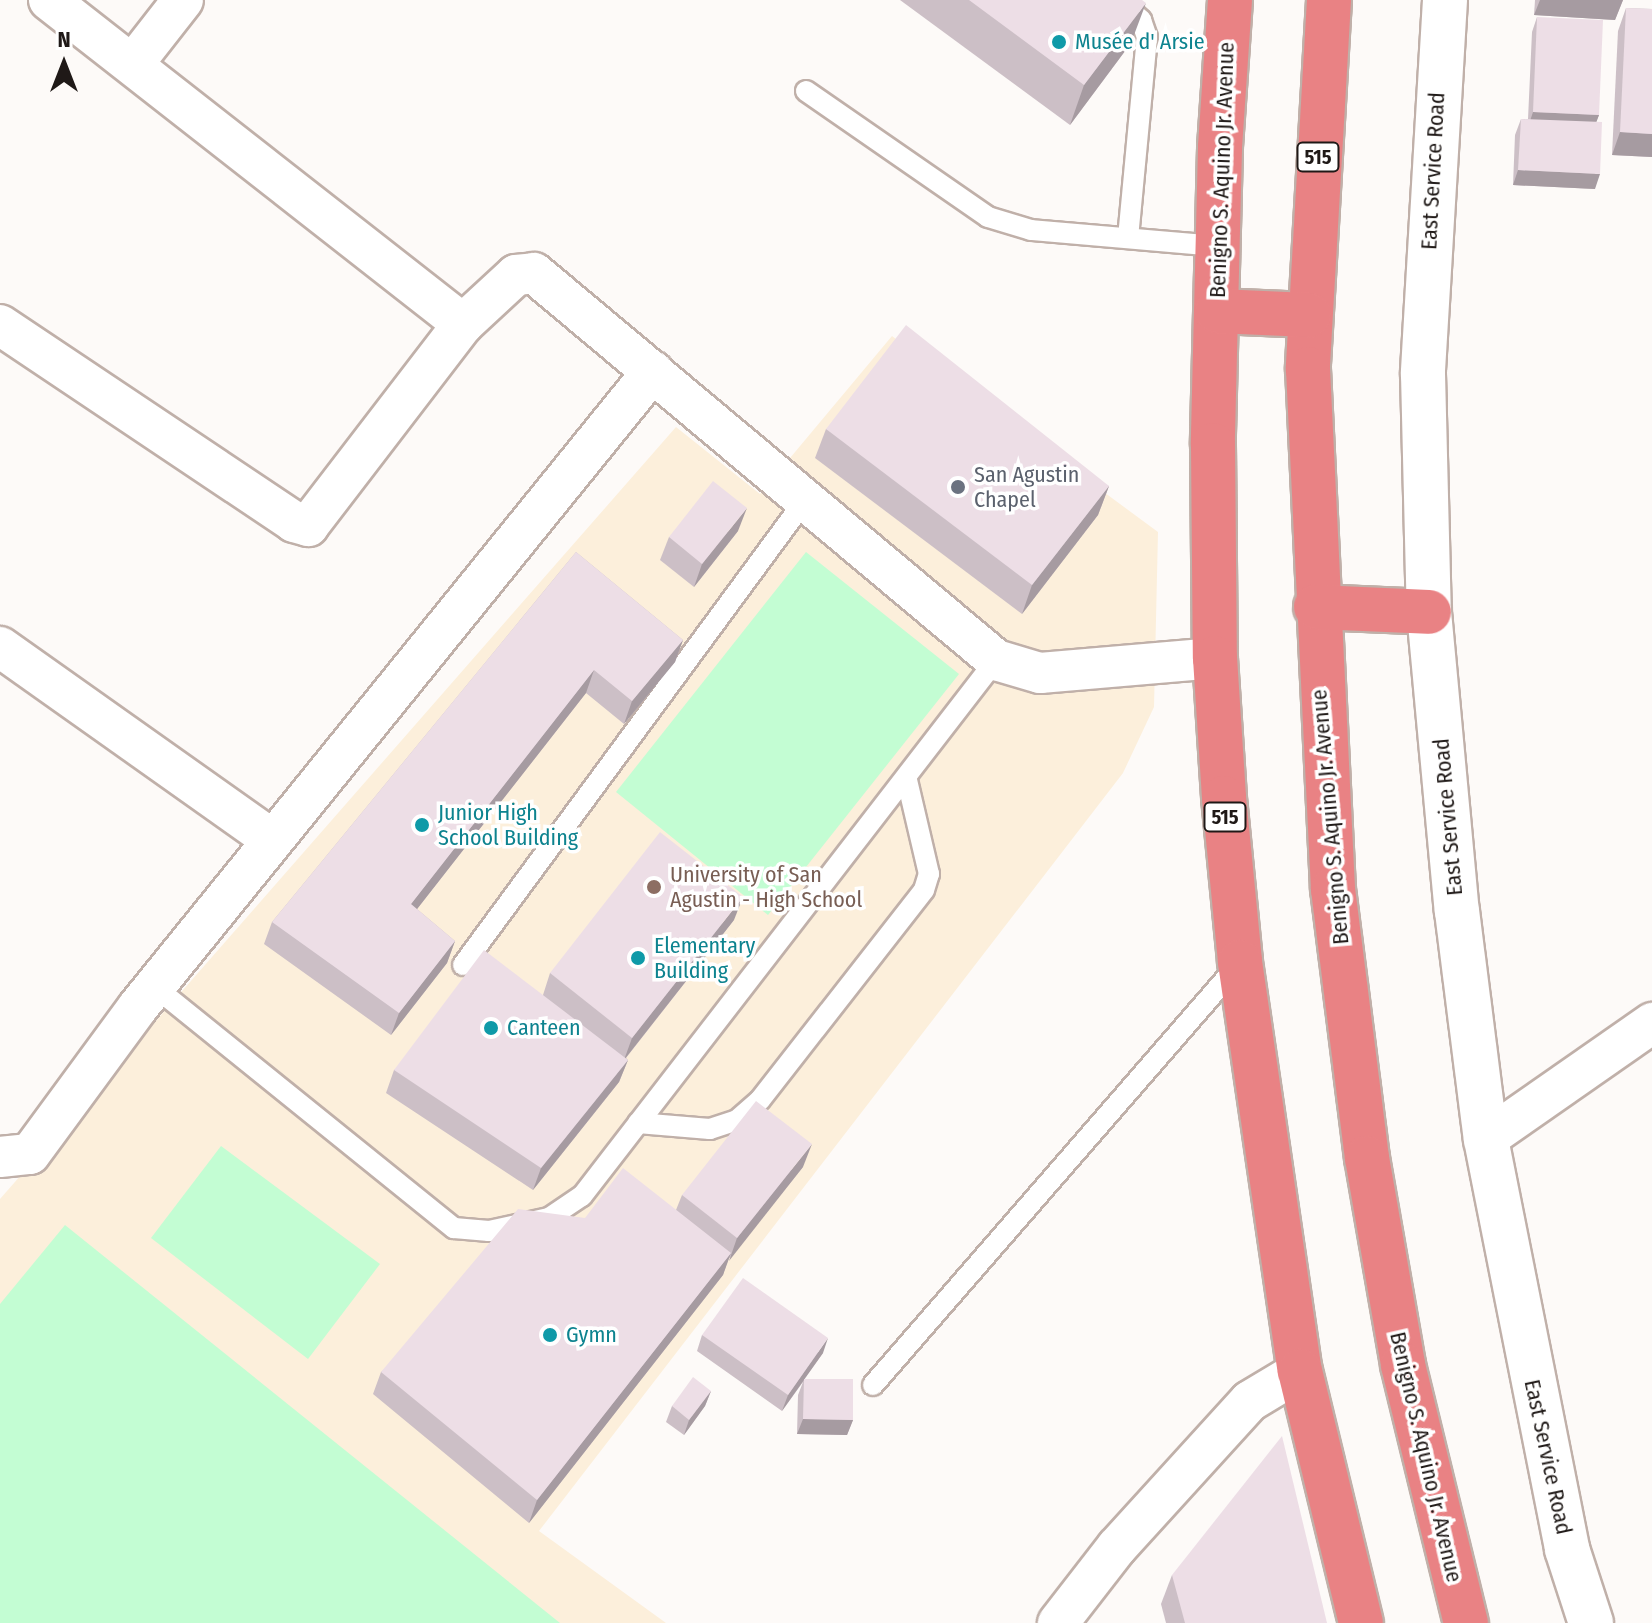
<!DOCTYPE html>
<meta charset="utf-8">
<style>
body{margin:0}
#map{position:relative;width:1652px;height:1623px;overflow:hidden;background:#fdfaf8;font-family:"Fira Sans Condensed",sans-serif}
div>[style]{position:absolute}
.education>*{inset:0;background:#fcefdb}
.green>*{inset:0;background:#c3fdd3}
.roads{filter:drop-shadow(2px 0 #c0b0a9) drop-shadow(-2px 0 #c0b0a9) drop-shadow(0 2px #c0b0a9) drop-shadow(0 -2px #c0b0a9)}
.lane>*{height:20px;margin:-10px;padding:0 10px;transform-origin:10px;border-radius:10px;background:#fff}
.street>*{height:40px;margin:-20px;padding:0 20px;transform-origin:20px;border-radius:20px;background:#fff}
.secondary>*{height:44px;margin:-22px;padding:0 22px;transform-origin:22px;border-radius:22px;background:#fff}
.highway>*{height:44px;margin:-22px;padding:0 22px;transform-origin:22px;border-radius:22px;background:#e98284}
.wall>*{inset:0;background:#ccbfc6}
.shaded-wall>*{inset:0;background:#a69ba1}
.building>*{inset:0;background:#eddee6}
.dots>*{width:22px;height:22px;translate:-50% -50%;box-sizing:border-box;border:4px solid #fff;border-radius:50%}
span{translate:-50% -50%;white-space:nowrap;text-align:center;line-height:1.15;-webkit-text-stroke:7px #fff;paint-order:stroke}
.shield-label span{padding:2px 6px;background:#fff;border:2px solid;border-radius:6px;-webkit-text-stroke-width:0}
.shield-label{font-size:20px;color:#1f1917;font-weight:700}
.culture-label{font-size:22px;color:#0d838f}
.left{translate:0 -50%;text-align:left}
.street-label{font-size:22px;color:#1f1917}
.worship-label{font-size:22px;color:#5b616d}
.education-label{font-size:22px;color:#785e54}
.north{position:absolute;left:24px;top:24px;width:80px;height:80px;-webkit-text-stroke:6px #fff;paint-order:stroke;rotate:0deg;font-size:22px;font-weight:700;line-height:32px;text-align:center;color:#1f1917}
.north::after{content:'';display:block;margin:auto;width:28px;height:36px;background:#1f1917;clip-path:polygon(50% 0,100% 100%,50% 72%,0 100%)}
</style>
<div id="map">
<div class="education">
<div style="clip-path:polygon(892px 336px,1158px 532px,1154px 707px,1123px 773px,539px 1531px,666px 1623px,0 1623px,0 1199px,676px 427px,760px 494px)"></div>
</div>
<div class="green">
<div style="clip-path:polygon(806px 552px,959px 674px,768px 915px,616px 792px)"></div>
<div style="clip-path:polygon(221px 1146px,380px 1264px,308px 1359px,151px 1238px)"></div>
<div style="clip-path:polygon(65px 1225px,560px 1623px,0 1623px,0 1304px)"></div>
</div>
<div class="roads">
<div class="lane">
<div style="left:1119px;top:0;width:30px;rotate:42deg"></div>
<div style="left:1141px;top:20px;width:18px;rotate:71deg"></div>
<div style="left:1147px;top:37px;width:201px;rotate:95.4deg"></div>
<div style="left:806px;top:91px;width:221px;rotate:34.7deg"></div>
<div style="left:988px;top:217px;width:45px;rotate:16.8deg"></div>
<div style="left:1031px;top:230px;width:188px;rotate:4.9deg"></div>
<div style="left:463px;top:965px;width:579px;rotate:-53.65deg"></div>
<div style="left:155px;top:987px;width:384px;rotate:38.9deg"></div>
<div style="left:454px;top:1228px;width:35px;rotate:5deg"></div>
<div style="left:489px;top:1231px;width:61px;rotate:-12.2deg"></div>
<div style="left:549px;top:1218px;width:40px;rotate:-34deg"></div>
<div style="left:582px;top:1196px;width:677px;rotate:-52.32deg"></div>
<div style="left:638px;top:1123px;width:72px;rotate:4.8deg"></div>
<div style="left:710px;top:1129px;width:28px;rotate:-18deg"></div>
<div style="left:737px;top:1120px;width:30px;rotate:-41deg"></div>
<div style="left:760px;top:1100px;width:266px;rotate:-52deg"></div>
<div style="left:924px;top:890px;width:17px;rotate:-73deg"></div>
<div style="left:929px;top:874px;width:97px;rotate:-103.2deg"></div>
<div style="left:873px;top:1385px;width:556px;rotate:-49.01deg"></div>
</div>
<div class="street">
<div style="left:49px;top:0;width:526px;rotate:38.05deg"></div>
<div style="left:463px;top:324px;width:72px;rotate:-42.8deg"></div>
<div style="left:516px;top:275px;width:18px;rotate:-6deg"></div>
<div style="left:534px;top:273px;width:603px;rotate:39.95deg"></div>
<div style="left:996px;top:660px;width:46px;rotate:16.5deg"></div>
<div style="left:1040px;top:673px;width:176px;rotate:-4.9deg"></div>
<div style="left:133px;top:64px;width:81px;rotate:-52deg"></div>
<div style="left:0;top:325px;width:354px;rotate:33.8deg"></div>
<div style="left:294px;top:522px;width:15px;rotate:16deg"></div>
<div style="left:308px;top:526px;width:255px;rotate:-52.5deg"></div>
<div style="left:0;top:647px;width:334px;rotate:35.3deg"></div>
<div style="left:1486px;top:1139px;width:203px;rotate:-34.9deg"></div>
<div style="left:0;top:1157px;width:30px;rotate:-6deg"></div>
<div style="left:30px;top:1154px;width:182px;rotate:-53.7deg"></div>
<div style="left:138px;top:1007px;width:818px;rotate:-51deg"></div>
<div style="left:1058px;top:1623px;width:96px;rotate:-52.2deg"></div>
<div style="left:1117px;top:1547px;width:197px;rotate:-47.7deg"></div>
<div style="left:1250px;top:1401px;width:58px;rotate:-31deg"></div>
</div>
<div class="secondary">
<div style="left:1445px;top:0;width:375px;rotate:93.4deg"></div>
<div style="left:1423px;top:374px;width:238px;rotate:88.6deg"></div>
<div style="left:1429px;top:612px;width:300px;rotate:84.7deg"></div>
<div style="left:1457px;top:911px;width:230px;rotate:82.8deg"></div>
<div style="left:1486px;top:1139px;width:418px;rotate:78.8deg"></div>
<div style="left:1567px;top:1549px;width:78px;rotate:72deg"></div>
</div>
<div class="highway">
<div style="left:1230px;top:0;width:148px;rotate:93.9deg"></div>
<div style="left:1220px;top:148px;width:297px;rotate:91.4deg"></div>
<div style="left:1213px;top:445px;width:213px;rotate:89.5deg"></div>
<div style="left:1215px;top:658px;width:140px;rotate:86.3deg"></div>
<div style="left:1224px;top:798px;width:165px;rotate:84.4deg"></div>
<div style="left:1240px;top:962px;width:413px;rotate:81.7deg"></div>
<div style="left:1300px;top:1371px;width:259px;rotate:76.4deg"></div>
<div style="left:1329px;top:0;width:370px;rotate:93.3deg"></div>
<div style="left:1308px;top:369px;width:521px;rotate:87.25deg"></div>
<div style="left:1333px;top:889px;width:271px;rotate:82.8deg"></div>
<div style="left:1367px;top:1158px;width:210px;rotate:80.1deg"></div>
<div style="left:1403px;top:1365px;width:266px;rotate:76.3deg"></div>
<div style="left:1217px;top:311px;width:92px;rotate:2.5deg"></div>
<div style="left:1316px;top:607px;width:113px;rotate:2.5deg"></div>
</div>
</div>
<div class="wall">
<div style="clip-path:polygon(900px 0,1142px 0,1131px 43px,1070px 125px)"></div>
<div style="clip-path:polygon(1535px 0,1623px 0,1615px 20px,1534px 15px)"></div>
<div style="clip-path:polygon(1626px 8px,1652px 9px,1652px 157px,1612px 155px,1618px 31px)"></div>
<div style="clip-path:polygon(1537px 17px,1599px 115px,1596px 122px,1595px 189px,1513px 185px,1515px 135px,1521px 119px,1528px 119px,1532px 32px)"></div>
<div style="clip-path:polygon(826px 429px,1109px 486px,1098px 515px,1022px 614px,815px 458px)"></div>
<div style="clip-path:polygon(738px 531px,694px 587px,660px 560px,669px 537px)"></div>
<div style="clip-path:polygon(576px 552px,683px 640px,675px 662px,624px 724px,586px 693px,417px 909px,455px 941px,447px 963px,391px 1035px,264px 944px,272px 922px)"></div>
<div style="clip-path:polygon(734px 920px,626px 1058px,628px 1060px,619px 1082px,533px 1190px,386px 1093px,394px 1070px,543px 995px,550px 973px)"></div>
<div style="clip-path:polygon(803px 1167px,728px 1260px,723px 1275px,529px 1523px,373px 1394px,381px 1372px,585px 1218px,676px 1210px,682px 1195px)"></div>
<div style="clip-path:polygon(702px 1335px,823px 1353px,804px 1379px,853px 1420px,847px 1435px,797px 1434px,798px 1395px,803px 1382px,782px 1411px,697px 1351px)"></div>
<div style="clip-path:polygon(711px 1391px,705px 1406px,684px 1435px,666px 1422px,672px 1406px)"></div>
<div style="clip-path:polygon(1172px 1575px,1327px 1623px,1166px 1623px,1161px 1604px)"></div>
</div>
<div class="shaded-wall">
<div style="clip-path:polygon(1540px 0,1623px 0,1615px 20px,1534px 15px)"></div>
<div style="clip-path:polygon(1146px 3px,1131px 43px,1070px 125px,1084px 85px)"></div>
<div style="clip-path:polygon(1533px 112px,1599px 115px,1593px 131px,1528px 127px)"></div>
<div style="clip-path:polygon(1620px 132px,1652px 134px,1652px 157px,1612px 155px)"></div>
<div style="clip-path:polygon(1518px 170px,1600px 174px,1595px 189px,1513px 185px)"></div>
<div style="clip-path:polygon(1109px 486px,1098px 515px,1022px 614px,1032px 585px)"></div>
<div style="clip-path:polygon(747px 508px,738px 531px,694px 587px,702px 564px)"></div>
<div style="clip-path:polygon(683px 640px,675px 662px,624px 724px,632px 701px)"></div>
<div style="clip-path:polygon(594px 670px,586px 693px,403px 927px,411px 904px)"></div>
<div style="clip-path:polygon(743px 897px,734px 920px,624px 1060px,632px 1038px)"></div>
<div style="clip-path:polygon(455px 941px,447px 963px,391px 1035px,399px 1013px)"></div>
<div style="clip-path:polygon(628px 1060px,619px 1082px,533px 1190px,541px 1168px)"></div>
<div style="clip-path:polygon(812px 1144px,803px 1167px,729px 1261px,737px 1238px)"></div>
<div style="clip-path:polygon(731px 1253px,723px 1275px,529px 1523px,537px 1500px)"></div>
<div style="clip-path:polygon(828px 1338px,823px 1353px,782px 1411px,788px 1395px)"></div>
<div style="clip-path:polygon(711px 1391px,705px 1406px,684px 1435px,689px 1420px)"></div>
<div style="clip-path:polygon(803px 1419px,853px 1420px,847px 1435px,797px 1434px)"></div>
</div>
<div class="building">
<div style="clip-path:polygon(969px 0,1142px 0,1146px 3px,1084px 85px)"></div>
<div style="clip-path:polygon(1626px 8px,1652px 9px,1652px 134px,1620px 132px)"></div>
<div style="clip-path:polygon(1537px 17px,1603px 20px,1599px 115px,1533px 112px)"></div>
<div style="clip-path:polygon(1521px 119px,1602px 122px,1600px 174px,1518px 170px)"></div>
<div style="clip-path:polygon(906px 325px,1109px 486px,1032px 585px,826px 429px)"></div>
<div style="clip-path:polygon(713px 481px,747px 508px,702px 564px,669px 537px)"></div>
<div style="clip-path:polygon(576px 552px,683px 640px,632px 701px,594px 670px,411px 904px,455px 941px,399px 1013px,272px 922px)"></div>
<div style="clip-path:polygon(660px 832px,743px 897px,632px 1038px,550px 973px)"></div>
<div style="clip-path:polygon(484px 950px,628px 1060px,541px 1168px,394px 1070px)"></div>
<div style="clip-path:polygon(756px 1101px,812px 1144px,737px 1238px,682px 1195px)"></div>
<div style="clip-path:polygon(623px 1168px,731px 1253px,537px 1500px,381px 1372px,518px 1209px,585px 1218px)"></div>
<div style="clip-path:polygon(743px 1278px,828px 1338px,788px 1395px,702px 1335px)"></div>
<div style="clip-path:polygon(693px 1377px,711px 1391px,689px 1420px,672px 1406px)"></div>
<div style="clip-path:polygon(804px 1379px,853px 1379px,853px 1420px,803px 1419px)"></div>
<div style="clip-path:polygon(1282px 1436px,1327px 1623px,1185px 1623px,1172px 1575px)"></div>
</div>
<div class="dots">
<div style="left:1059px;top:42px;background:#0f9aa8"></div>
<div style="left:958px;top:487px;background:#6b7280"></div>
<div style="left:422px;top:825px;background:#0f9aa8"></div>
<div style="left:654px;top:887px;background:#8d6e63"></div>
<div style="left:638px;top:958px;background:#0f9aa8"></div>
<div style="left:491px;top:1028px;background:#0f9aa8"></div>
<div style="left:550px;top:1335px;background:#0f9aa8"></div>
</div>
<div class="shield-label">
<span style="left:1318px;top:157px">515</span>
<span style="left:1225px;top:817px">515</span>
</div>
<div class="culture-label">
<span class="left" style="left:1075px;top:42px">Musée d' Arsie</span>
<span class="left" style="left:438px;top:825px">Junior High<br>School Building</span>
<span class="left" style="left:654px;top:958px">Elementary<br>Building</span>
<span class="left" style="left:507px;top:1028px">Canteen</span>
<span class="left" style="left:566px;top:1335px">Gymn</span>
</div>
<div class="street-label">
<span style="left:1222px;top:170px;rotate:-88deg">Benigno S. Aquino Jr. Avenue</span>
<span style="left:1433px;top:171px;rotate:-87deg">East Service Road</span>
<span style="left:1330px;top:817px;rotate:-95deg">Benigno S. Aquino Jr. Avenue</span>
<span style="left:1448px;top:817px;rotate:-95deg">East Service Road</span>
<span style="left:1426px;top:1457px;rotate:77deg">Benigno S. Aquino Jr. Avenue</span>
<span style="left:1548px;top:1457px;rotate:78deg">East Service Road</span>
</div>
<div class="worship-label">
<span class="left" style="left:974px;top:487px">San Agustin<br>Chapel</span>
</div>
<div class="education-label">
<span class="left" style="left:670px;top:887px">University of San<br>Agustin - High School</span>
</div>
<div class="north">N</div>
</div>
